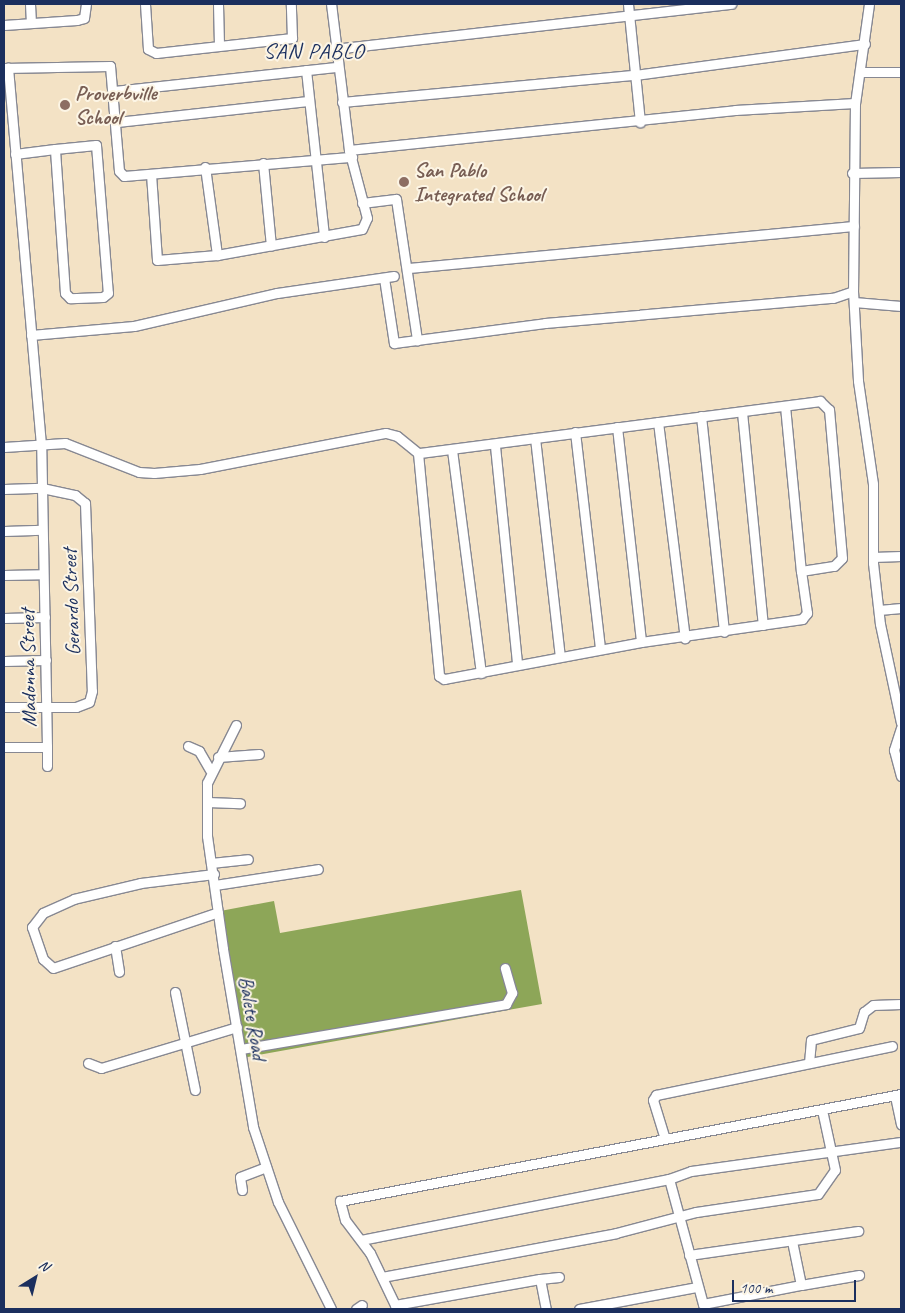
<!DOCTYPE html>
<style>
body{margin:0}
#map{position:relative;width:905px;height:1313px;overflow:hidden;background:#f3e2c5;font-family:Caveat,sans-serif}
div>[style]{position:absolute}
.forest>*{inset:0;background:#8da658}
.roads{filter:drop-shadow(1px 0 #878892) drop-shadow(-1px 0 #878892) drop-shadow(0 1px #878892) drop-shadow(0 -1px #878892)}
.street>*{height:9px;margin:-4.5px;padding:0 4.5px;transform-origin:4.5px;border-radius:4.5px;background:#fff}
.dots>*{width:14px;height:14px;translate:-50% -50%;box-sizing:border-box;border:2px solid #fcf5e5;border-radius:50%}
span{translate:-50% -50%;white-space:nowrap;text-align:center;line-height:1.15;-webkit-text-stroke:4px #fcf5e5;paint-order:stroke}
.education-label{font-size:21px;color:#785e54;font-weight:700}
.left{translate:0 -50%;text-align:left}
.street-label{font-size:21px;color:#1b2f5e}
.neighbourhood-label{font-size:22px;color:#1b2f5e;letter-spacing:1px}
.frame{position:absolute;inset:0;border:5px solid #1b2f5e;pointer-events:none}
.north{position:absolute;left:10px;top:1253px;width:50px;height:50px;-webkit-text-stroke:4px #fcf5e5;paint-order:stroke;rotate:36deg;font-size:14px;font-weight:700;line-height:20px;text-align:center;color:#1b2f5e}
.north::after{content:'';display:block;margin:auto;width:18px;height:22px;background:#1b2f5e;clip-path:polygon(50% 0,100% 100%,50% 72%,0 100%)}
.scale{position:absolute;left:732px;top:1280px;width:124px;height:22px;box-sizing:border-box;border:2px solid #1b2f5e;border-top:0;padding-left:6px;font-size:15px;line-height:18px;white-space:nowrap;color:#1b2f5e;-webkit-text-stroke:4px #fcf5e5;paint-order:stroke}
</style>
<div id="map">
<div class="forest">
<div style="clip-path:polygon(521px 890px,542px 1004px,242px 1058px,215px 912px,274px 901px,280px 933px)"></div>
</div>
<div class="roads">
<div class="street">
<div style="left:30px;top:4px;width:19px;rotate:87deg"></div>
<div style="left:145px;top:4px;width:45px;rotate:86.2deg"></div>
<div style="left:148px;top:49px;width:9px;rotate:27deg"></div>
<div style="left:156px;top:53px;width:137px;rotate:-6.3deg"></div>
<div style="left:292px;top:38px;width:34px;rotate:-92deg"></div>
<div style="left:218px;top:4px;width:41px;rotate:88.6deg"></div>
<div style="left:628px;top:4px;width:119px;rotate:84.2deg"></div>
<div style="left:869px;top:4px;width:100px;rotate:98deg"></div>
<div style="left:855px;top:103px;width:188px;rotate:90.6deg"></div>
<div style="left:853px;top:291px;width:90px;rotate:86.8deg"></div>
<div style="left:858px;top:381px;width:104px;rotate:81.7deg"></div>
<div style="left:873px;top:484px;width:79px;rotate:90deg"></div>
<div style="left:873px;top:563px;width:61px;rotate:83.5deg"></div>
<div style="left:880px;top:624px;width:101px;rotate:78deg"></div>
<div style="left:4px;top:25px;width:73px;rotate:-3.9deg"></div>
<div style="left:77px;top:20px;width:7px;rotate:-16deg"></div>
<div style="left:84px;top:18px;width:14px;rotate:-82deg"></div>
<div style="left:334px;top:49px;width:400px;rotate:-6.5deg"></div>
<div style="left:4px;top:68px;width:106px;rotate:-1.1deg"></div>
<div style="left:110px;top:66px;width:105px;rotate:85.1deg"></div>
<div style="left:119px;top:171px;width:7px;rotate:45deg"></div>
<div style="left:124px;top:176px;width:229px;rotate:-4.8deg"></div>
<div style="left:306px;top:70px;width:168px;rotate:83.8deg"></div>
<div style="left:861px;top:72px;width:40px"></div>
<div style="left:114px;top:91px;width:223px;rotate:-6.2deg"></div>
<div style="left:342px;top:102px;width:294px;rotate:-5.3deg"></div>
<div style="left:635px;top:75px;width:232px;rotate:-7.7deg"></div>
<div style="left:117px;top:122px;width:192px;rotate:-6.3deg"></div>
<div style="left:349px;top:150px;width:388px;rotate:-5.9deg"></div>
<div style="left:735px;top:110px;width:120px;rotate:-3.3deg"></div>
<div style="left:15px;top:154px;width:40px;rotate:-7.1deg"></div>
<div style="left:55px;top:149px;width:41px;rotate:-5.6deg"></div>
<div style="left:96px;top:145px;width:148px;rotate:85.4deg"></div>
<div style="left:108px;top:293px;width:6px;rotate:141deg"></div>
<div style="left:103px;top:297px;width:33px;rotate:178deg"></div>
<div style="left:70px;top:298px;width:7px;rotate:-135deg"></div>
<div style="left:65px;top:293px;width:144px;rotate:-94deg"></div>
<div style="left:263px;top:163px;width:83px;rotate:84.5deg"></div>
<div style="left:205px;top:167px;width:89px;rotate:82.2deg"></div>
<div style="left:852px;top:173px;width:49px;rotate:-1.2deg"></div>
<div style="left:151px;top:174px;width:86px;rotate:86deg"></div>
<div style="left:157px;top:260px;width:60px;rotate:-4.8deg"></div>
<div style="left:217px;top:255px;width:147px;rotate:-10.2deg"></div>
<div style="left:362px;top:229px;width:12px;rotate:-66deg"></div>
<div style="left:367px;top:218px;width:70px;rotate:-104.8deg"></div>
<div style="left:349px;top:150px;width:147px;rotate:-97deg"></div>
<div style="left:362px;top:203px;width:34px;rotate:-7deg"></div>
<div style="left:396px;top:199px;width:143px;rotate:81.5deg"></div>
<div style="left:408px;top:268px;width:448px;rotate:-5.4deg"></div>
<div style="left:384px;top:278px;width:66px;rotate:81.3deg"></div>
<div style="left:394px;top:343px;width:152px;rotate:-7.5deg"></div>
<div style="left:545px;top:323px;width:289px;rotate:-5deg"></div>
<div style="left:833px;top:298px;width:21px;rotate:-19deg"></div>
<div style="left:854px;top:302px;width:47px;rotate:4.9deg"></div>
<div style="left:31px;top:335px;width:103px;rotate:-5deg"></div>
<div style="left:134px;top:326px;width:147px;rotate:-13deg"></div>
<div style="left:277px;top:293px;width:118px;rotate:-8.3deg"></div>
<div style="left:785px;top:406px;width:166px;rotate:84.5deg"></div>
<div style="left:742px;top:412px;width:214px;rotate:84.4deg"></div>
<div style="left:701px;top:416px;width:217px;rotate:83.9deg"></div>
<div style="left:658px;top:422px;width:218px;rotate:82.9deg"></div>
<div style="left:617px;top:427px;width:216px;rotate:83.6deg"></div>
<div style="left:575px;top:432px;width:218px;rotate:83.4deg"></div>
<div style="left:535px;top:438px;width:219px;rotate:83.5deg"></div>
<div style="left:495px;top:446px;width:219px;rotate:84.2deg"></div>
<div style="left:4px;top:447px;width:61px;rotate:-3.8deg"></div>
<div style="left:65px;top:443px;width:79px;rotate:21.4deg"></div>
<div style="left:139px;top:472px;width:15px;rotate:4deg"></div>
<div style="left:154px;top:473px;width:46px;rotate:-5deg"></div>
<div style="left:200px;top:469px;width:189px;rotate:-11deg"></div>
<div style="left:386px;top:433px;width:11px;rotate:15deg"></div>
<div style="left:397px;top:436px;width:27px;rotate:39deg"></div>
<div style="left:418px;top:453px;width:224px;rotate:84.6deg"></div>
<div style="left:439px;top:676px;width:6px;rotate:31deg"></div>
<div style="left:444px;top:679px;width:200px;rotate:-10.6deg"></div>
<div style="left:641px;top:642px;width:163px;rotate:-8.1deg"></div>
<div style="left:802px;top:619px;width:8px;rotate:-50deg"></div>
<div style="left:807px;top:613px;width:42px;rotate:-98.1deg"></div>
<div style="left:801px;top:571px;width:33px;rotate:-9deg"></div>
<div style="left:834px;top:566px;width:11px;rotate:-45deg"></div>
<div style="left:842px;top:558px;width:149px;rotate:-95deg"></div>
<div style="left:829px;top:410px;width:13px;rotate:-135deg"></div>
<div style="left:820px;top:401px;width:405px;rotate:172.6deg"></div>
<div style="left:452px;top:450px;width:225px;rotate:82.6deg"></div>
<div style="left:4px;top:489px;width:38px;rotate:-2deg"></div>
<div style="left:42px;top:488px;width:34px;rotate:12deg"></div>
<div style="left:75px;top:495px;width:13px;rotate:39deg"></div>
<div style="left:85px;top:503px;width:188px;rotate:87.9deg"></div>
<div style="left:92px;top:691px;width:11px;rotate:105deg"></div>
<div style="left:89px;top:702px;width:14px;rotate:159deg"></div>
<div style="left:76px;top:707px;width:72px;rotate:180deg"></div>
<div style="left:4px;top:531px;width:38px;rotate:-2deg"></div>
<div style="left:873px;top:557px;width:28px;rotate:-2deg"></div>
<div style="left:4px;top:575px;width:39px;rotate:-1deg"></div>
<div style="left:879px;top:610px;width:22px;rotate:-5deg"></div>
<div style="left:4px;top:618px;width:41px;rotate:-1.4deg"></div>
<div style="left:4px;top:661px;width:42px;rotate:-1.4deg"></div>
<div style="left:236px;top:725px;width:65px;rotate:116.6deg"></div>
<div style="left:207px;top:783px;width:53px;rotate:90deg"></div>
<div style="left:207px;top:836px;width:114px;rotate:81.9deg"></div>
<div style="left:223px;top:949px;width:181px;rotate:80.4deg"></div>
<div style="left:253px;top:1127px;width:79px;rotate:71.6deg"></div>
<div style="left:278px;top:1202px;width:119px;rotate:63.6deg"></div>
<div style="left:901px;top:728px;width:23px;rotate:108deg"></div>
<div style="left:894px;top:750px;width:27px;rotate:75deg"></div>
<div style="left:188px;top:746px;width:12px;rotate:24deg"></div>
<div style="left:199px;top:751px;width:22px;rotate:60deg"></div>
<div style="left:4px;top:747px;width:43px"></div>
<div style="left:47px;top:747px;width:302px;rotate:-91.1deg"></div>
<div style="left:41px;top:445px;width:379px;rotate:-95deg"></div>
<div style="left:218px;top:757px;width:41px;rotate:-4.2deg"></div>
<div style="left:47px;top:766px;width:19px;rotate:-90deg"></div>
<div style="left:207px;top:802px;width:33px;rotate:2deg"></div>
<div style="left:211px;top:863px;width:37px;rotate:-6deg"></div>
<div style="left:214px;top:874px;width:74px;rotate:173deg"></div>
<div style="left:141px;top:883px;width:69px;rotate:166.6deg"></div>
<div style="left:74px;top:899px;width:34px;rotate:156deg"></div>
<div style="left:43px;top:913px;width:18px;rotate:128deg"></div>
<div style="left:32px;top:927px;width:34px;rotate:71deg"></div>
<div style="left:43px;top:959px;width:13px;rotate:42deg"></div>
<div style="left:53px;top:968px;width:174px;rotate:-18.7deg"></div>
<div style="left:215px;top:885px;width:104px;rotate:-8.8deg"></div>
<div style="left:115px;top:946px;width:26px;rotate:81deg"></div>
<div style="left:175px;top:992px;width:100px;rotate:78.5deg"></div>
<div style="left:241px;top:1049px;width:269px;rotate:-9.6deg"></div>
<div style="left:506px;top:1004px;width:13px;rotate:-61deg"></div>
<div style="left:512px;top:993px;width:26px;rotate:-106deg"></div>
<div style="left:88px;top:1063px;width:14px;rotate:21deg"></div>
<div style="left:101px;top:1068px;width:142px;rotate:-16.8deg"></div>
<div style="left:809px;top:1063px;width:23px;rotate:-85deg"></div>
<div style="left:811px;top:1040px;width:49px;rotate:-14deg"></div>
<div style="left:859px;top:1028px;width:17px;rotate:-73deg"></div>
<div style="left:864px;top:1012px;width:11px;rotate:-38deg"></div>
<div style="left:873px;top:1005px;width:28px;rotate:-2deg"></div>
<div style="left:895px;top:1096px;width:29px;rotate:78deg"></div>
<div style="left:665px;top:1139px;width:41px;rotate:-107.1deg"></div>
<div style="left:653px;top:1100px;width:6px;rotate:-59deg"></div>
<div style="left:656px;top:1095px;width:241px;rotate:-11.7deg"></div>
<div style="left:669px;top:1179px;width:23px;rotate:-20deg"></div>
<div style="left:691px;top:1171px;width:212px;rotate:-7.9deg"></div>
<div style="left:242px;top:1190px;width:13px;rotate:-99deg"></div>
<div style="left:240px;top:1177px;width:28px;rotate:-21deg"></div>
<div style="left:361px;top:1240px;width:314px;rotate:-11.2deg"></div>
<div style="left:669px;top:1179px;width:130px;rotate:74.8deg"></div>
<div style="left:703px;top:1304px;width:100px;rotate:-11deg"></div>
<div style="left:801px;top:1285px;width:45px;rotate:-101.6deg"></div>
<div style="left:689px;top:1255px;width:171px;rotate:-8.1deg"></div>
<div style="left:382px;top:1277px;width:238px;rotate:-10.6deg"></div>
<div style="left:616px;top:1233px;width:83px;rotate:-14.7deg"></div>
<div style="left:696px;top:1212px;width:123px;rotate:-8.4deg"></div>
<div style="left:818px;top:1194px;width:29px;rotate:-55deg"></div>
<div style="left:835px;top:1170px;width:61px;rotate:-102.2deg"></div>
<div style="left:540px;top:1279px;width:19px;rotate:-6deg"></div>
<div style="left:801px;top:1285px;width:59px;rotate:-9.8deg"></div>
<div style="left:395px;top:1305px;width:147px;rotate:-10.2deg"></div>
<div style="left:540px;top:1279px;width:31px;rotate:79deg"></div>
<div style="left:356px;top:1309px;width:7px;rotate:-34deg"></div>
<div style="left:397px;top:1309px;width:62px;rotate:-115.7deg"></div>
<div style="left:370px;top:1253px;width:41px;rotate:-127.1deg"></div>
<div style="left:345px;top:1220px;width:20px;rotate:-105deg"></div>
<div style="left:340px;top:1201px;width:571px;rotate:-10.8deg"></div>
<div style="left:579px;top:1309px;width:119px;rotate:-10.6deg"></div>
</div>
</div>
<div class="dots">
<div style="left:65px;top:105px;background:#8d6e63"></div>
<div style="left:404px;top:182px;background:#8d6e63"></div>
</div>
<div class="education-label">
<span class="left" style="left:75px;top:105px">Proverbville<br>School</span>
<span class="left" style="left:414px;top:182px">San Pablo<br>Integrated School</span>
</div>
<div class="street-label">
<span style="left:71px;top:602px;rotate:-92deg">Gerardo Street</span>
<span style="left:28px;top:668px;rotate:-91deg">Madonna Street</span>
<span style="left:253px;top:1018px;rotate:80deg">Balete Road</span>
</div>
<div class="neighbourhood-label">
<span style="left:314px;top:52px">SAN PABLO</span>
</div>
<div class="frame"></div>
<div class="north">N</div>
<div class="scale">100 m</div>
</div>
